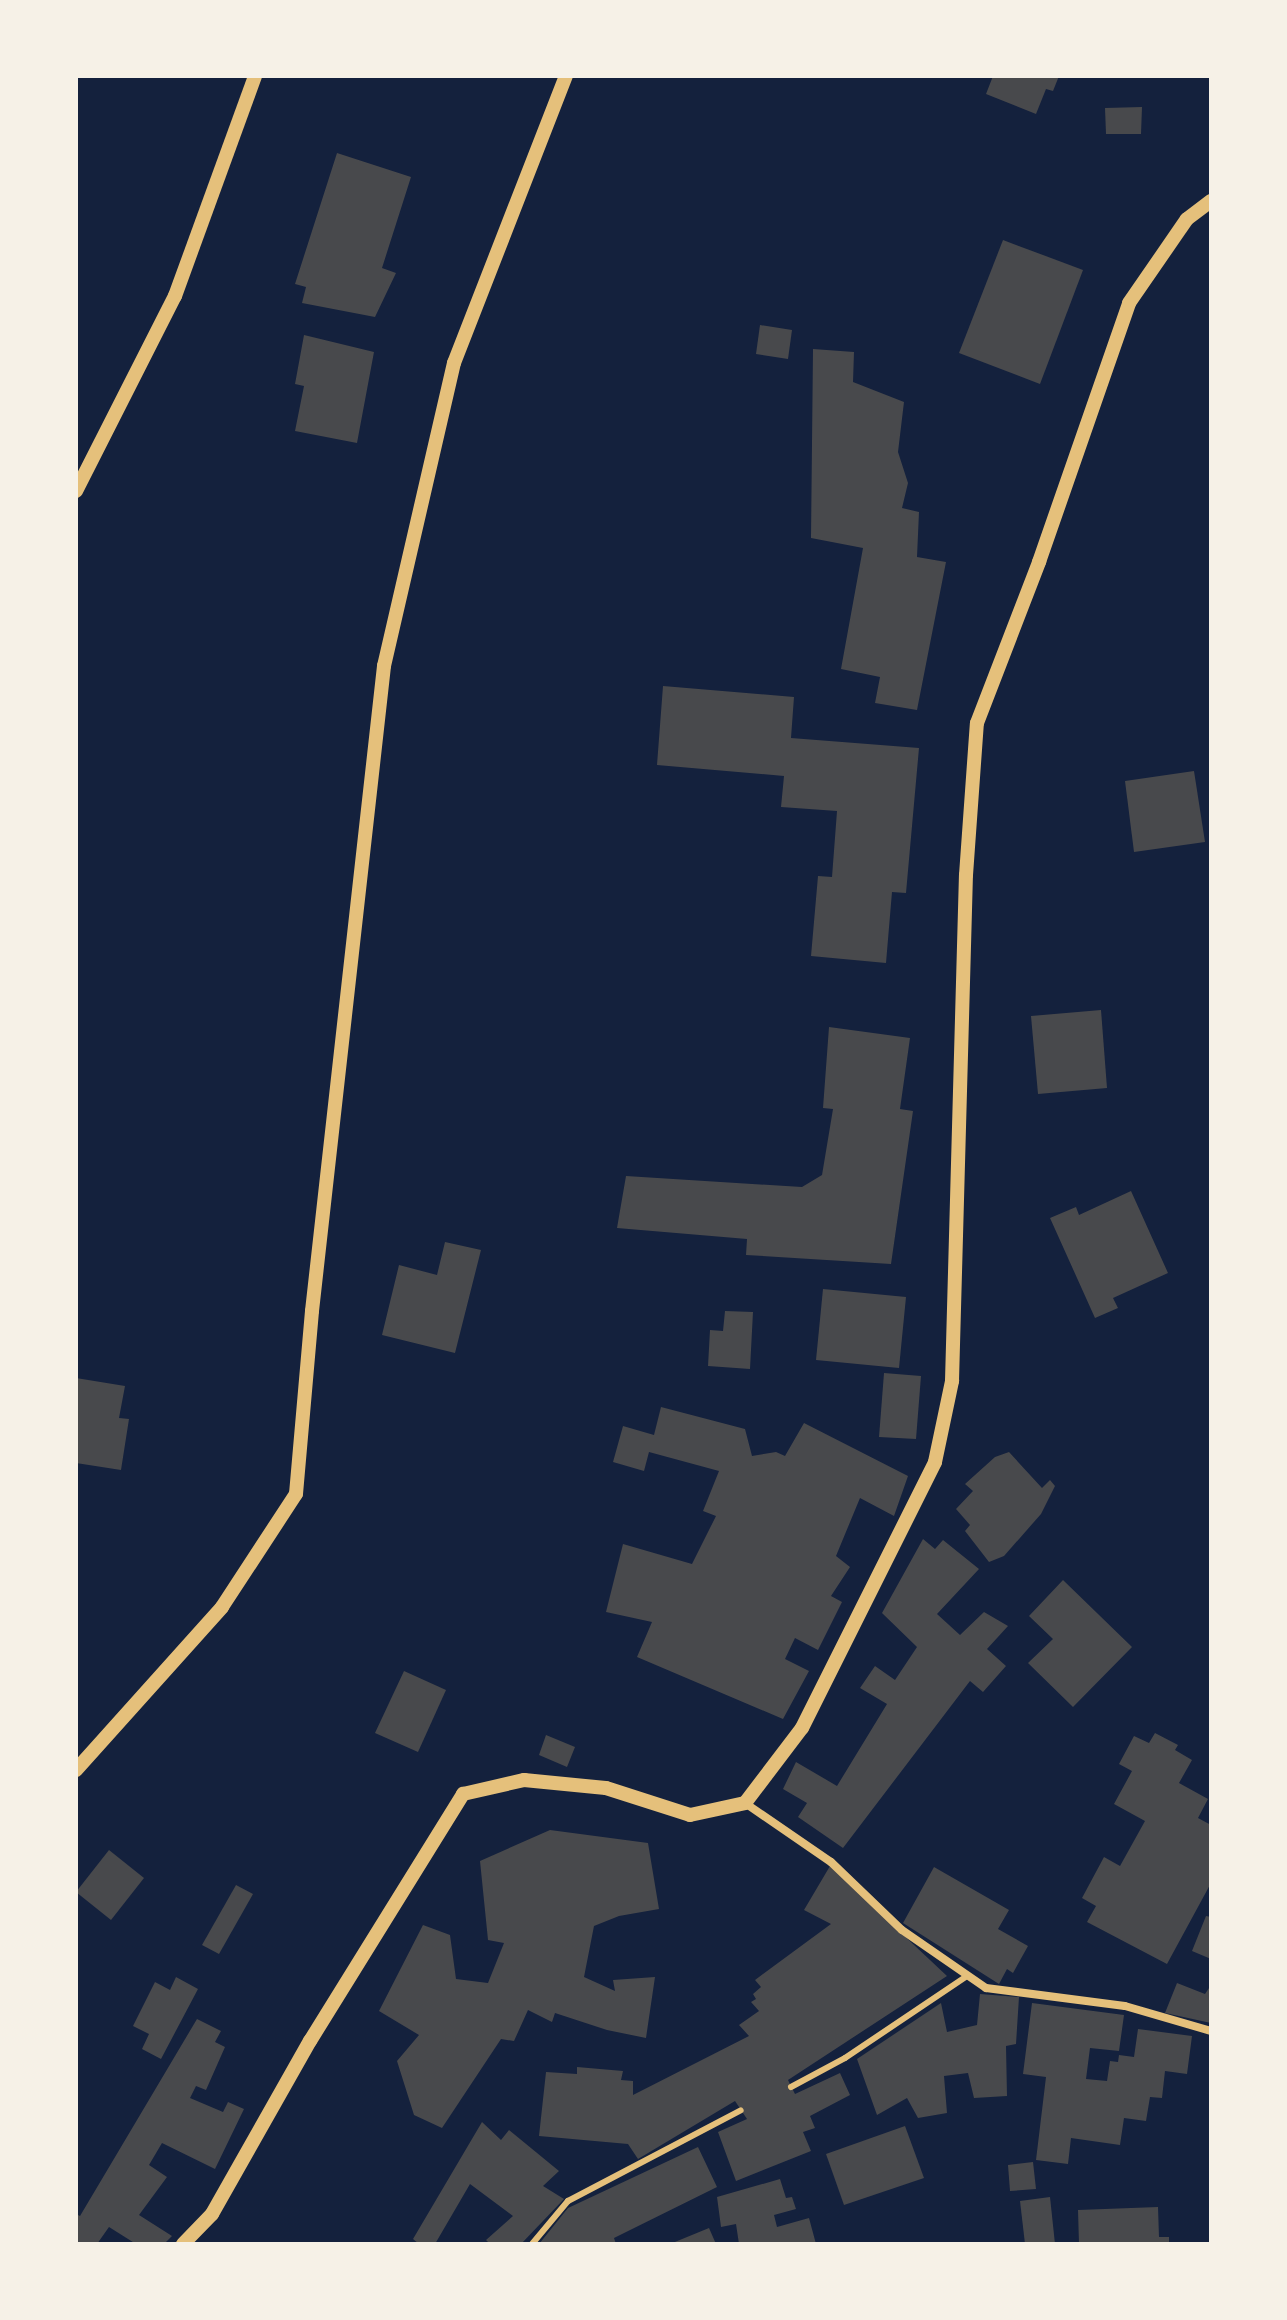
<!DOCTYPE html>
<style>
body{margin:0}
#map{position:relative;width:1287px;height:2320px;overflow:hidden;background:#14213d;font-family:Spectral,serif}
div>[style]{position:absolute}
.building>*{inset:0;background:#48494c}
.service>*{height:6px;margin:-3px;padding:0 3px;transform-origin:3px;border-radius:3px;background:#e5c07b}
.minor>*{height:8px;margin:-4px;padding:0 4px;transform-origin:4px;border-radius:4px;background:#e5c07b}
.tertiary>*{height:14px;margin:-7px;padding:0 7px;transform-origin:7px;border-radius:7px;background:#e5c07b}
span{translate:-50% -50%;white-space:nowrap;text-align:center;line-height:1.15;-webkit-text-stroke:6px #f6f1e7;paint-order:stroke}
.frame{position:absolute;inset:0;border:78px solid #f6f1e7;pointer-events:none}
</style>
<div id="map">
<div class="building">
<div style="clip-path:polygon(993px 76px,1059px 76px,1053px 91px,1046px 89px,1036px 114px,986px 94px)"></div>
<div style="clip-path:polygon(1142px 107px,1141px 134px,1106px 134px,1105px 108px)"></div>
<div style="clip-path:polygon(337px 153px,411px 177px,382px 268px,396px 273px,375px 317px,302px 303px,306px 287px,295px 284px)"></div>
<div style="clip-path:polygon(1003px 240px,1083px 270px,1040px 384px,959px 353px)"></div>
<div style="clip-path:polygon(760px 325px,792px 330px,788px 359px,756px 354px)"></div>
<div style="clip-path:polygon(304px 335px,374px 352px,357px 443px,295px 431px,304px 386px,295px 384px)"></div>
<div style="clip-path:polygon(813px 349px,854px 352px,853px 382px,904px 402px,898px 452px,908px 483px,902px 508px,919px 512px,917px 557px,946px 562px,917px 710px,875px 703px,880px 677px,841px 669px,863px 548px,811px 538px)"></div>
<div style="clip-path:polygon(663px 686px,794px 697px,791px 738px,919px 748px,906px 893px,892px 892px,886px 963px,811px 956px,818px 876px,832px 877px,837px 811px,781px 807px,784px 776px,657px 765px)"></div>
<div style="clip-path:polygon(1194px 771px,1205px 842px,1134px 852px,1125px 781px)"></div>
<div style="clip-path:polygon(1101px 1010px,1107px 1088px,1038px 1094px,1031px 1016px)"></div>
<div style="clip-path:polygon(829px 1027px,910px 1038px,900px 1109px,913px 1111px,891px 1264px,746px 1255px,747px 1239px,617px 1228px,626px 1176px,802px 1187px,822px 1175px,833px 1109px,823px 1108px)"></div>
<div style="clip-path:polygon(1131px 1191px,1168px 1273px,1113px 1298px,1118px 1308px,1095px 1318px,1050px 1218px,1076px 1207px,1079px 1215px)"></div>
<div style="clip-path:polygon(445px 1242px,481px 1250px,455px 1353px,382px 1335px,399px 1265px,437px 1275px)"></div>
<div style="clip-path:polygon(823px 1289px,906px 1297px,899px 1368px,816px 1360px)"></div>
<div style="clip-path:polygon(725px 1311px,753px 1312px,750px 1369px,708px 1366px,710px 1330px,723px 1331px)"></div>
<div style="clip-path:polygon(884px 1373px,921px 1376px,916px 1439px,879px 1437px)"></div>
<div style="clip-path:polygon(76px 1378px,125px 1386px,119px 1418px,129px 1419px,121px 1470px,76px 1463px)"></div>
<div style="clip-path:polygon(661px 1407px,745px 1429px,752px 1456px,776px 1452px,785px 1456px,804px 1423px,908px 1476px,894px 1516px,860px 1498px,836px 1556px,850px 1567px,831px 1596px,842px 1602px,818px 1650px,795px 1638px,785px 1659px,809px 1671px,783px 1719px,637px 1657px,652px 1622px,606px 1612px,623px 1544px,692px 1564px,716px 1516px,703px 1511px,719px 1471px,649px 1452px,644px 1471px,613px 1462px,623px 1426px,654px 1435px)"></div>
<div style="clip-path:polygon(1009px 1452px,1042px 1488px,1050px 1480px,1055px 1486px,1041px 1514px,1004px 1556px,989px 1562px,965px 1531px,970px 1525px,956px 1509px,973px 1491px,965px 1484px,995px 1457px)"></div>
<div style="clip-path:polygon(923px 1539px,935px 1549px,943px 1540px,979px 1569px,937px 1614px,960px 1635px,984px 1612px,1008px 1626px,987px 1649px,1006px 1666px,983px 1692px,970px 1681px,843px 1848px,798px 1817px,807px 1803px,783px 1789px,796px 1762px,837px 1786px,887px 1704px,860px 1688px,875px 1666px,895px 1680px,917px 1647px,882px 1613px)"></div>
<div style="clip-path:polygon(1063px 1580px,1132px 1647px,1073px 1707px,1028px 1663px,1053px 1639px,1029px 1616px)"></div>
<div style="clip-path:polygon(404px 1671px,446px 1690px,418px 1752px,375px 1733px)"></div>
<div style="clip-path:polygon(1155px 1733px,1178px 1745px,1175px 1750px,1192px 1760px,1179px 1783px,1208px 1799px,1198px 1818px,1211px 1825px,1211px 1883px,1167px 1964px,1087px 1922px,1096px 1906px,1082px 1898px,1104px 1857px,1120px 1866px,1145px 1821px,1114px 1804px,1132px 1771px,1119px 1764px,1134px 1736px,1149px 1743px)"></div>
<div style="clip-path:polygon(546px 1735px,575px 1747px,567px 1767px,539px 1755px)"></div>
<div style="clip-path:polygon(550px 1830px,648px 1843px,659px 1909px,619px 1916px,594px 1926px,584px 1977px,615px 1991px,613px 1980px,655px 1977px,646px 2038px,607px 2030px,555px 2013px,552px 2022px,528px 2010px,514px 2041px,501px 2039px,442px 2128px,414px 2115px,397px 2061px,419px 2035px,379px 2011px,423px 1925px,450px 1935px,456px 1979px,488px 1983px,504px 1943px,488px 1940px,480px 1861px)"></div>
<div style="clip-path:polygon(109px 1850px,144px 1878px,111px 1920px,76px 1892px)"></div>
<div style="clip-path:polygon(830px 1866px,947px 1976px,788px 2080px,795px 2094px,840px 2073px,850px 2095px,810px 2116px,815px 2128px,803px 2132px,811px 2151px,736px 2181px,718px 2132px,747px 2119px,735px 2101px,638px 2159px,628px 2144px,539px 2136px,546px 2072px,577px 2074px,577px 2067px,623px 2071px,621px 2080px,633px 2081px,633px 2095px,749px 2036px,739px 2025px,759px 2011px,751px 2002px,756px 1999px,753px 1994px,761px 1987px,755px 1980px,831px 1924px,804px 1910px)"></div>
<div style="clip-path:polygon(934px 1867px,1009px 1910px,998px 1929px,1028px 1946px,1013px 1973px,1007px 1969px,999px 1984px,903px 1923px)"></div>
<div style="clip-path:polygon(236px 1885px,253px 1894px,219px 1954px,202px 1945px)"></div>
<div style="clip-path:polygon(1206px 1916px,1211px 1917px,1211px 1959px,1192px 1951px)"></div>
<div style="clip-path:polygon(176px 1977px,198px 1989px,161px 2059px,142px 2049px,149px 2034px,133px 2026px,155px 1982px,170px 1990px)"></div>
<div style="clip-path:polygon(1177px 1983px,1205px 1994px,1211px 1985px,1211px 2023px,1165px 2013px)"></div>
<div style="clip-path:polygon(980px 1994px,1019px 1997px,1016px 2044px,1006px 2046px,1007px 2096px,974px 2098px,968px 2073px,944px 2076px,947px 2113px,918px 2118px,907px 2098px,877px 2115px,857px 2059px,941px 2003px,947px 2032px,977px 2025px)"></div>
<div style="clip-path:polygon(1032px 2003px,1124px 2015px,1119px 2051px,1090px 2048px,1086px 2079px,1107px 2081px,1110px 2061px,1118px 2062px,1119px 2055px,1134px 2057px,1138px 2029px,1192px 2036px,1187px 2074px,1165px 2071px,1162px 2098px,1150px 2097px,1146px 2121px,1124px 2118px,1120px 2145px,1071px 2138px,1068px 2164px,1036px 2160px,1046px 2077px,1023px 2074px)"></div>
<div style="clip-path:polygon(197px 2019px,221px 2031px,215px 2042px,225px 2047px,206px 2090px,196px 2086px,190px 2098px,223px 2112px,228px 2102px,244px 2109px,215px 2169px,162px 2143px,149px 2165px,167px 2177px,139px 2215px,172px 2236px,164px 2244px,136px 2244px,109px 2227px,97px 2244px,76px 2244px,76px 2214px,80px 2216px)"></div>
<div style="clip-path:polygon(482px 2122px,501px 2140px,509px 2130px,559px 2171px,543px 2186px,564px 2199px,521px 2244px,490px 2244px,486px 2240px,513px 2216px,470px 2184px,435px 2244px,419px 2244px,413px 2239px)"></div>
<div style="clip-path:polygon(905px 2126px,924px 2178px,844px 2205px,826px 2154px)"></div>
<div style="clip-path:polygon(698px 2147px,717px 2187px,614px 2238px,616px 2244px,539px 2244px,568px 2208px)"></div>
<div style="clip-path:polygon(1033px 2162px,1036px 2189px,1010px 2191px,1008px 2165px)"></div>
<div style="clip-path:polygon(780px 2179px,786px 2198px,792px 2197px,796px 2209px,774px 2215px,777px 2227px,809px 2218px,816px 2244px,739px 2244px,736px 2224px,721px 2227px,717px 2197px)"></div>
<div style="clip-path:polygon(1050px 2197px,1055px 2244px,1025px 2244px,1020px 2201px)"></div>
<div style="clip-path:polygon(1158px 2207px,1159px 2237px,1169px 2237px,1169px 2244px,1079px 2244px,1078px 2210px)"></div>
<div style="clip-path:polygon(709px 2228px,716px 2244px,670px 2244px)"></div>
</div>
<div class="service">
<div style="left:791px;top:2087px;width:61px;rotate:-28.2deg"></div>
<div style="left:845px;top:2058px;width:147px;rotate:-33.9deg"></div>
<div style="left:532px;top:2244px;width:56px;rotate:-50.1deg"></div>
<div style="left:568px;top:2201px;width:195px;rotate:-27.7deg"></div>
</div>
<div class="minor">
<div style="left:745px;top:1803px;width:104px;rotate:34.5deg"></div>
<div style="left:831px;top:1862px;width:98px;rotate:43.8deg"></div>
<div style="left:902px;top:1930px;width:102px;rotate:34.6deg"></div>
<div style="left:986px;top:1988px;width:140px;rotate:7.4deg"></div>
<div style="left:1125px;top:2006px;width:90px;rotate:16.2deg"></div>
</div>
<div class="tertiary">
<div style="left:76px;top:491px;width:219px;rotate:-63.1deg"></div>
<div style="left:175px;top:296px;width:234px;rotate:-70deg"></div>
<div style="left:76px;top:1770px;width:219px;rotate:-48.1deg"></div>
<div style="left:222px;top:1607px;width:135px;rotate:-56.8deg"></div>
<div style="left:296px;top:1494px;width:184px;rotate:-85deg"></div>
<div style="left:312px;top:1311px;width:649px;rotate:-83.63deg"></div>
<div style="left:384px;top:666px;width:311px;rotate:-77deg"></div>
<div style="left:454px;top:363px;width:308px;rotate:-68.7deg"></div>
<div style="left:183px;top:2244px;width:42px;rotate:-46deg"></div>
<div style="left:212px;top:2214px;width:199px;rotate:-60.5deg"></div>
<div style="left:310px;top:2041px;width:291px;rotate:-58.2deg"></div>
<div style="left:463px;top:1794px;width:63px;rotate:-12.9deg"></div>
<div style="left:524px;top:1780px;width:82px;rotate:5.6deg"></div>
<div style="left:606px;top:1788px;width:88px;rotate:17.8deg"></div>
<div style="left:690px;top:1815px;width:56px;rotate:-12.3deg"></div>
<div style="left:745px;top:1803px;width:94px;rotate:-52.8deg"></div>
<div style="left:802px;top:1728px;width:297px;rotate:-63.4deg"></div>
<div style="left:935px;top:1462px;width:83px;rotate:-78.1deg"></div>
<div style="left:952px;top:1381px;width:506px;rotate:-88.42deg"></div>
<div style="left:966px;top:875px;width:152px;rotate:-85.9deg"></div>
<div style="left:977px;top:723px;width:173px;rotate:-68.9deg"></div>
<div style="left:1039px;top:562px;width:274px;rotate:-70.8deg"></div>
<div style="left:1129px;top:303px;width:102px;rotate:-55.4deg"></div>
<div style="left:1187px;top:219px;width:30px;rotate:-37deg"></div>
</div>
<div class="frame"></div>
</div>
